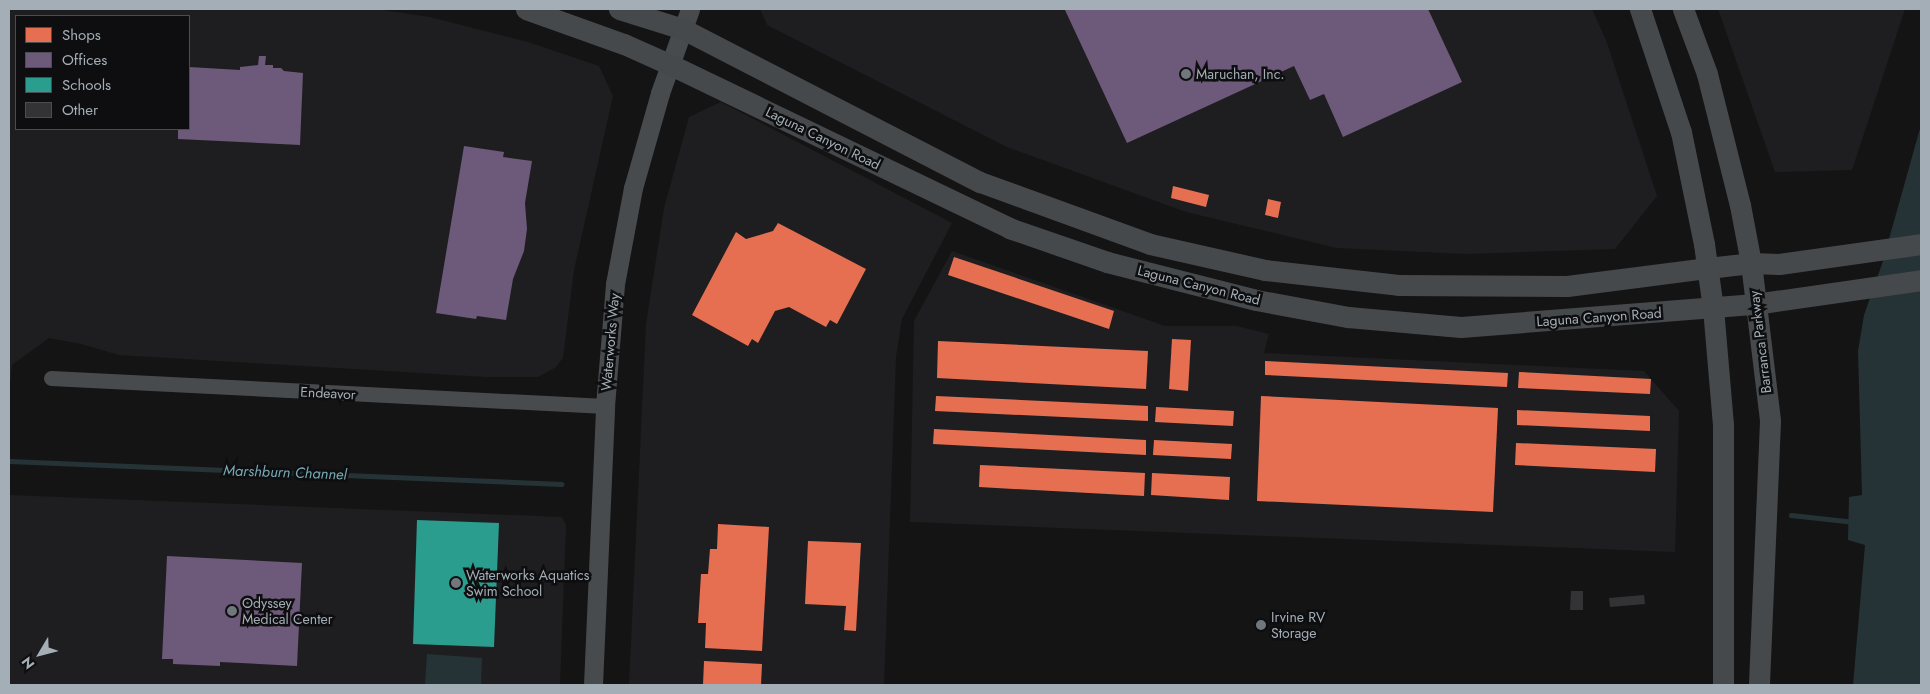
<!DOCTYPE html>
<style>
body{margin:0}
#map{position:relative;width:1930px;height:694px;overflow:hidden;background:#141414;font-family:Jost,sans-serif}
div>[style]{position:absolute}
.built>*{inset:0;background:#1e1e20}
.water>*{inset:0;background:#263336}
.shops>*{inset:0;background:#e76f51}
.offices>*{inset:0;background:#6d597a}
.schools>*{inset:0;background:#2a9d8f}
.stream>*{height:5px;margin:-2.5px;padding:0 2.5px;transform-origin:2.5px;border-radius:2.5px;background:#263336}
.building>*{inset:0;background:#333335}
.minor>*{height:15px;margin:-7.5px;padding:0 7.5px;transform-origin:7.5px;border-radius:7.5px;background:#484b4d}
.tertiary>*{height:19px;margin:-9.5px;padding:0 9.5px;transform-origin:9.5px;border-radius:9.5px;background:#484b4d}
.secondary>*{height:21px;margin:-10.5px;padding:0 10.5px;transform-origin:10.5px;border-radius:10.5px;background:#46494b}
.dots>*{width:14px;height:14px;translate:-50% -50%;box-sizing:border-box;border:2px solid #0e0e10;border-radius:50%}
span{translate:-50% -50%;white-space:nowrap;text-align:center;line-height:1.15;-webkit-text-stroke:5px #0e0e10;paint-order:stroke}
.poi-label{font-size:14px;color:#a3aeb6}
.left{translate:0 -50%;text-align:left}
.street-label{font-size:14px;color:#a3aeb6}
.water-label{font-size:15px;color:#78a9b4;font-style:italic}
.frame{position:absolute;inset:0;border:10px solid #a3aeb6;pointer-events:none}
.legend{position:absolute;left:15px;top:15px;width:175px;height:115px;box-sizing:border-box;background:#0e0e10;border:1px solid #4a4e52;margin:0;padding:6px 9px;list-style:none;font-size:15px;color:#a3aeb6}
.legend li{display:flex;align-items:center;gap:10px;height:25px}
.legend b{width:25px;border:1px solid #4a4e52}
.north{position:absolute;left:15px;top:629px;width:50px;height:50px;-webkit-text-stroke:4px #0e0e10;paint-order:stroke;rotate:233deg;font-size:14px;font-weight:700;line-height:20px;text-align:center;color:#a3aeb6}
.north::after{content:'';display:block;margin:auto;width:18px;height:22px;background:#a3aeb6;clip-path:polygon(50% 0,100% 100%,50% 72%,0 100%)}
</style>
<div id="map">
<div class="built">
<div style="clip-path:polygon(evenodd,9px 9px,376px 9px,430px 17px,528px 42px,599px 66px,613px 96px,574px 270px,563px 358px,556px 367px,538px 377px,486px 377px,119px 355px,81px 344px,49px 338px,12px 365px,9px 394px,9px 9px,16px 16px,189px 16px,189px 129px,16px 129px,16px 16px)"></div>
<div style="clip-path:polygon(760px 9px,1592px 9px,1606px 40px,1657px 196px,1615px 249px,1466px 254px,1337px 248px,1186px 212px,1007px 147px,767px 25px)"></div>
<div style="clip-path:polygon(1718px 9px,1905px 9px,1852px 170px,1775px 172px)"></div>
<div style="clip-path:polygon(721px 102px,952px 223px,902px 319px,896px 357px,884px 685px,629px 685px,646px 324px,664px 208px,689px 117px)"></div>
<div style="clip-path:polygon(952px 251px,1165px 326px,1237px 326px,1269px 334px,1264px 353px,1644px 371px,1679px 411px,1675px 552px,910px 522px,914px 321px)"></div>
<div style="clip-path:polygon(9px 495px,562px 517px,566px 525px,560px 685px,9px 685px)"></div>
</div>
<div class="water">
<div style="clip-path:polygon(1921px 125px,1921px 685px,1853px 685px,1865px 545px,1848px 540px,1849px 497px,1862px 495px,1858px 351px,1864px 315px,1882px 264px)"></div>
<div style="clip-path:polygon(427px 654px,482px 658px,481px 685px,425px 685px)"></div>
</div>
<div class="shops">
<div style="clip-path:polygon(1173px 186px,1209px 195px,1206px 207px,1171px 198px)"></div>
<div style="clip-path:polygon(1268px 199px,1281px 202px,1278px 218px,1265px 215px)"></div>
<div style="clip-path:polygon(778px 223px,866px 269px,837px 324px,830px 320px,826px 327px,789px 307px,775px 311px,758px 343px,752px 339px,748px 346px,692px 315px,736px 232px,746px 239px,773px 231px)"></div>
<div style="clip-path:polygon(954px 257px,1114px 311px,1109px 329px,948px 275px)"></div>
<div style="clip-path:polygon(1172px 339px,1191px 340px,1188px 391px,1169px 389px)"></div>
<div style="clip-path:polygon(938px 341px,1148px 351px,1146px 389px,937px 378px)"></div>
<div style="clip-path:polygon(1265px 361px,1508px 373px,1507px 387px,1265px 375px)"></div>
<div style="clip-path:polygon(1519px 372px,1651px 379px,1650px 394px,1518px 388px)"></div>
<div style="clip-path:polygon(936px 396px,1148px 406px,1148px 421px,935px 411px)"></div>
<div style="clip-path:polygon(1261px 396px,1498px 408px,1493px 512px,1257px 501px)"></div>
<div style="clip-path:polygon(1156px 407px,1234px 411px,1233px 426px,1155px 422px)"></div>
<div style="clip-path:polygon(1517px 410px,1650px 416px,1650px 431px,1517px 425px)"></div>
<div style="clip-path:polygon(934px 429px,1146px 440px,1146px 455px,933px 444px)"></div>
<div style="clip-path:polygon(1154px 440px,1232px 444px,1231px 459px,1153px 455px)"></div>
<div style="clip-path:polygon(1516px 443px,1656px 449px,1655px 472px,1515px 465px)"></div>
<div style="clip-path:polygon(980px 465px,1145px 473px,1144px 496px,979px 487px)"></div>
<div style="clip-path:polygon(1152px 473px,1230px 477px,1229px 500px,1151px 495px)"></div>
<div style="clip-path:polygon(718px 524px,769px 527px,762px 651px,705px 648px,706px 623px,698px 623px,701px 574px,708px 574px,710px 549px,717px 549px)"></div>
<div style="clip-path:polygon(808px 541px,861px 543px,856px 631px,844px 630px,846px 606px,805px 604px)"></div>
<div style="clip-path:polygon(704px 661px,762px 664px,761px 685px,703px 685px)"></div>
</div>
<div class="offices">
<div style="clip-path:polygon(1068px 9px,1428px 9px,1462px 82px,1343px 137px,1324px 94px,1310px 100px,1294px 66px,1127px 143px,1065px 10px)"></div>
<div style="clip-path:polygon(259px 56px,266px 56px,265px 65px,273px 65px,273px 68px,281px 68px,284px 71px,303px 73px,300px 145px,178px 139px,178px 129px,189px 129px,189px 67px,240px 70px,240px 67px,258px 65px)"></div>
<div style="clip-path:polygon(464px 146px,504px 152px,503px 157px,532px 161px,525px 203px,527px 229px,524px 251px,513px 279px,506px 320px,477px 316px,476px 319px,436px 313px)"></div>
<div style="clip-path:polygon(167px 556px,302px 563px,297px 666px,220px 662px,220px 666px,173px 664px,173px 659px,162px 659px)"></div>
</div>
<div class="schools">
<div style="clip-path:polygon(417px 520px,499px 523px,494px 647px,413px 644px)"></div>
</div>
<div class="stream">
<div style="left:9px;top:461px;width:553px;rotate:2.38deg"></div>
<div style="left:1791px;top:515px;width:64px;rotate:6.2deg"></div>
</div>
<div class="building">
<div style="clip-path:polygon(1571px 591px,1583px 591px,1583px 610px,1570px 610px)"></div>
<div style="clip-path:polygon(1644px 595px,1645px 604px,1610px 607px,1609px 598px)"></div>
</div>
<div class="minor">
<div style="left:51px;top:378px;width:555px;rotate:2.89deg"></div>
</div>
<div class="tertiary">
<div style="left:593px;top:685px;width:279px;rotate:-87.5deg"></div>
<div style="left:605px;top:406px;width:122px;rotate:-85.3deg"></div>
<div style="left:615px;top:284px;width:98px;rotate:-79.4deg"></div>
<div style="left:633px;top:188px;width:99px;rotate:-74.1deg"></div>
<div style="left:660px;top:93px;width:89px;rotate:-70.3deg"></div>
</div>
<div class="secondary">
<div style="left:526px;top:9px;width:104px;rotate:19.7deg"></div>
<div style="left:624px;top:44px;width:51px;rotate:24.1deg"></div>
<div style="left:671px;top:65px;width:375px;rotate:25.7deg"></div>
<div style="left:1009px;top:228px;width:104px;rotate:19.1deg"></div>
<div style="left:1107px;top:262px;width:154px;rotate:14.3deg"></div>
<div style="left:1256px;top:300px;width:94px;rotate:10.5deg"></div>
<div style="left:1348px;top:317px;width:113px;rotate:5.1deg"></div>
<div style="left:1461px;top:327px;width:295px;rotate:-4.5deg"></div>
<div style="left:1755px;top:304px;width:168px;rotate:-8.2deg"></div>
<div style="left:619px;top:9px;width:67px;rotate:17.4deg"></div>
<div style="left:683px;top:29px;width:334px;rotate:27.3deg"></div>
<div style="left:980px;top:182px;width:181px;rotate:20deg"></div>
<div style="left:1150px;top:244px;width:118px;rotate:12.7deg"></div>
<div style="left:1265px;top:270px;width:134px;rotate:6.4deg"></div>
<div style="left:1398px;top:285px;width:169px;rotate:0.3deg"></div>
<div style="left:1567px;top:286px;width:142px;rotate:-7.3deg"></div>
<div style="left:1708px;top:268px;width:43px;rotate:-6.6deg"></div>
<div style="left:1751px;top:263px;width:28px;rotate:2deg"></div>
<div style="left:1779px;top:264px;width:143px;rotate:-8deg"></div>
<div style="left:1640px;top:9px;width:130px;rotate:71.6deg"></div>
<div style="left:1681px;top:132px;width:114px;rotate:78.4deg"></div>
<div style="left:1704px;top:244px;width:65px;rotate:82deg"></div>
<div style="left:1713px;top:308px;width:116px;rotate:85.1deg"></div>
<div style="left:1723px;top:424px;width:261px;rotate:90deg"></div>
<div style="left:1683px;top:9px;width:69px;rotate:69.7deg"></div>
<div style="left:1707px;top:74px;width:135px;rotate:75.9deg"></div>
<div style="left:1740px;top:205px;width:59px;rotate:79.3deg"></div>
<div style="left:1751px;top:263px;width:159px;rotate:83.1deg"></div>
<div style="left:1770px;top:421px;width:264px;rotate:92.4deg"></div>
</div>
<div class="dots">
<div style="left:1186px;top:74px;background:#71787d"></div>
<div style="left:456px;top:583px;background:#71787d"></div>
<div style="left:232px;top:611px;background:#71787d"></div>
<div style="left:1261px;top:625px;background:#71787d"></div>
</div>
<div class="poi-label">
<span class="left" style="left:1196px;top:74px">Maruchan, Inc.</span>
<span class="left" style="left:466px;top:583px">Waterworks Aquatics<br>Swim School</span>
<span class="left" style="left:242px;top:611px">Odyssey<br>Medical Center</span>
<span class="left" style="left:1271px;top:625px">Irvine RV<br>Storage</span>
</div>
<div class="street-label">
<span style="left:823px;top:138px;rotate:26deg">Laguna Canyon Road</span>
<span style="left:1199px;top:285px;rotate:14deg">Laguna Canyon Road</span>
<span style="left:1599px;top:317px;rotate:-4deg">Laguna Canyon Road</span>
<span style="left:610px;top:342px;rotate:-85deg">Waterworks Way</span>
<span style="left:1760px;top:342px;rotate:-97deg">Barranca Parkway</span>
<span style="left:328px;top:393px;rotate:3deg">Endeavor</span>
</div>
<div class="water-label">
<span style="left:285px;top:473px;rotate:2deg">Marshburn Channel</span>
</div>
<div class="frame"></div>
<ul class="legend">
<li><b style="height:14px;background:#e76f51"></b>Shops</li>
<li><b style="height:14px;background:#6d597a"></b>Offices</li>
<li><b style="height:14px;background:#2a9d8f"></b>Schools</li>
<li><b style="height:14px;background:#333335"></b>Other</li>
</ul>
<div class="north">N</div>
</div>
